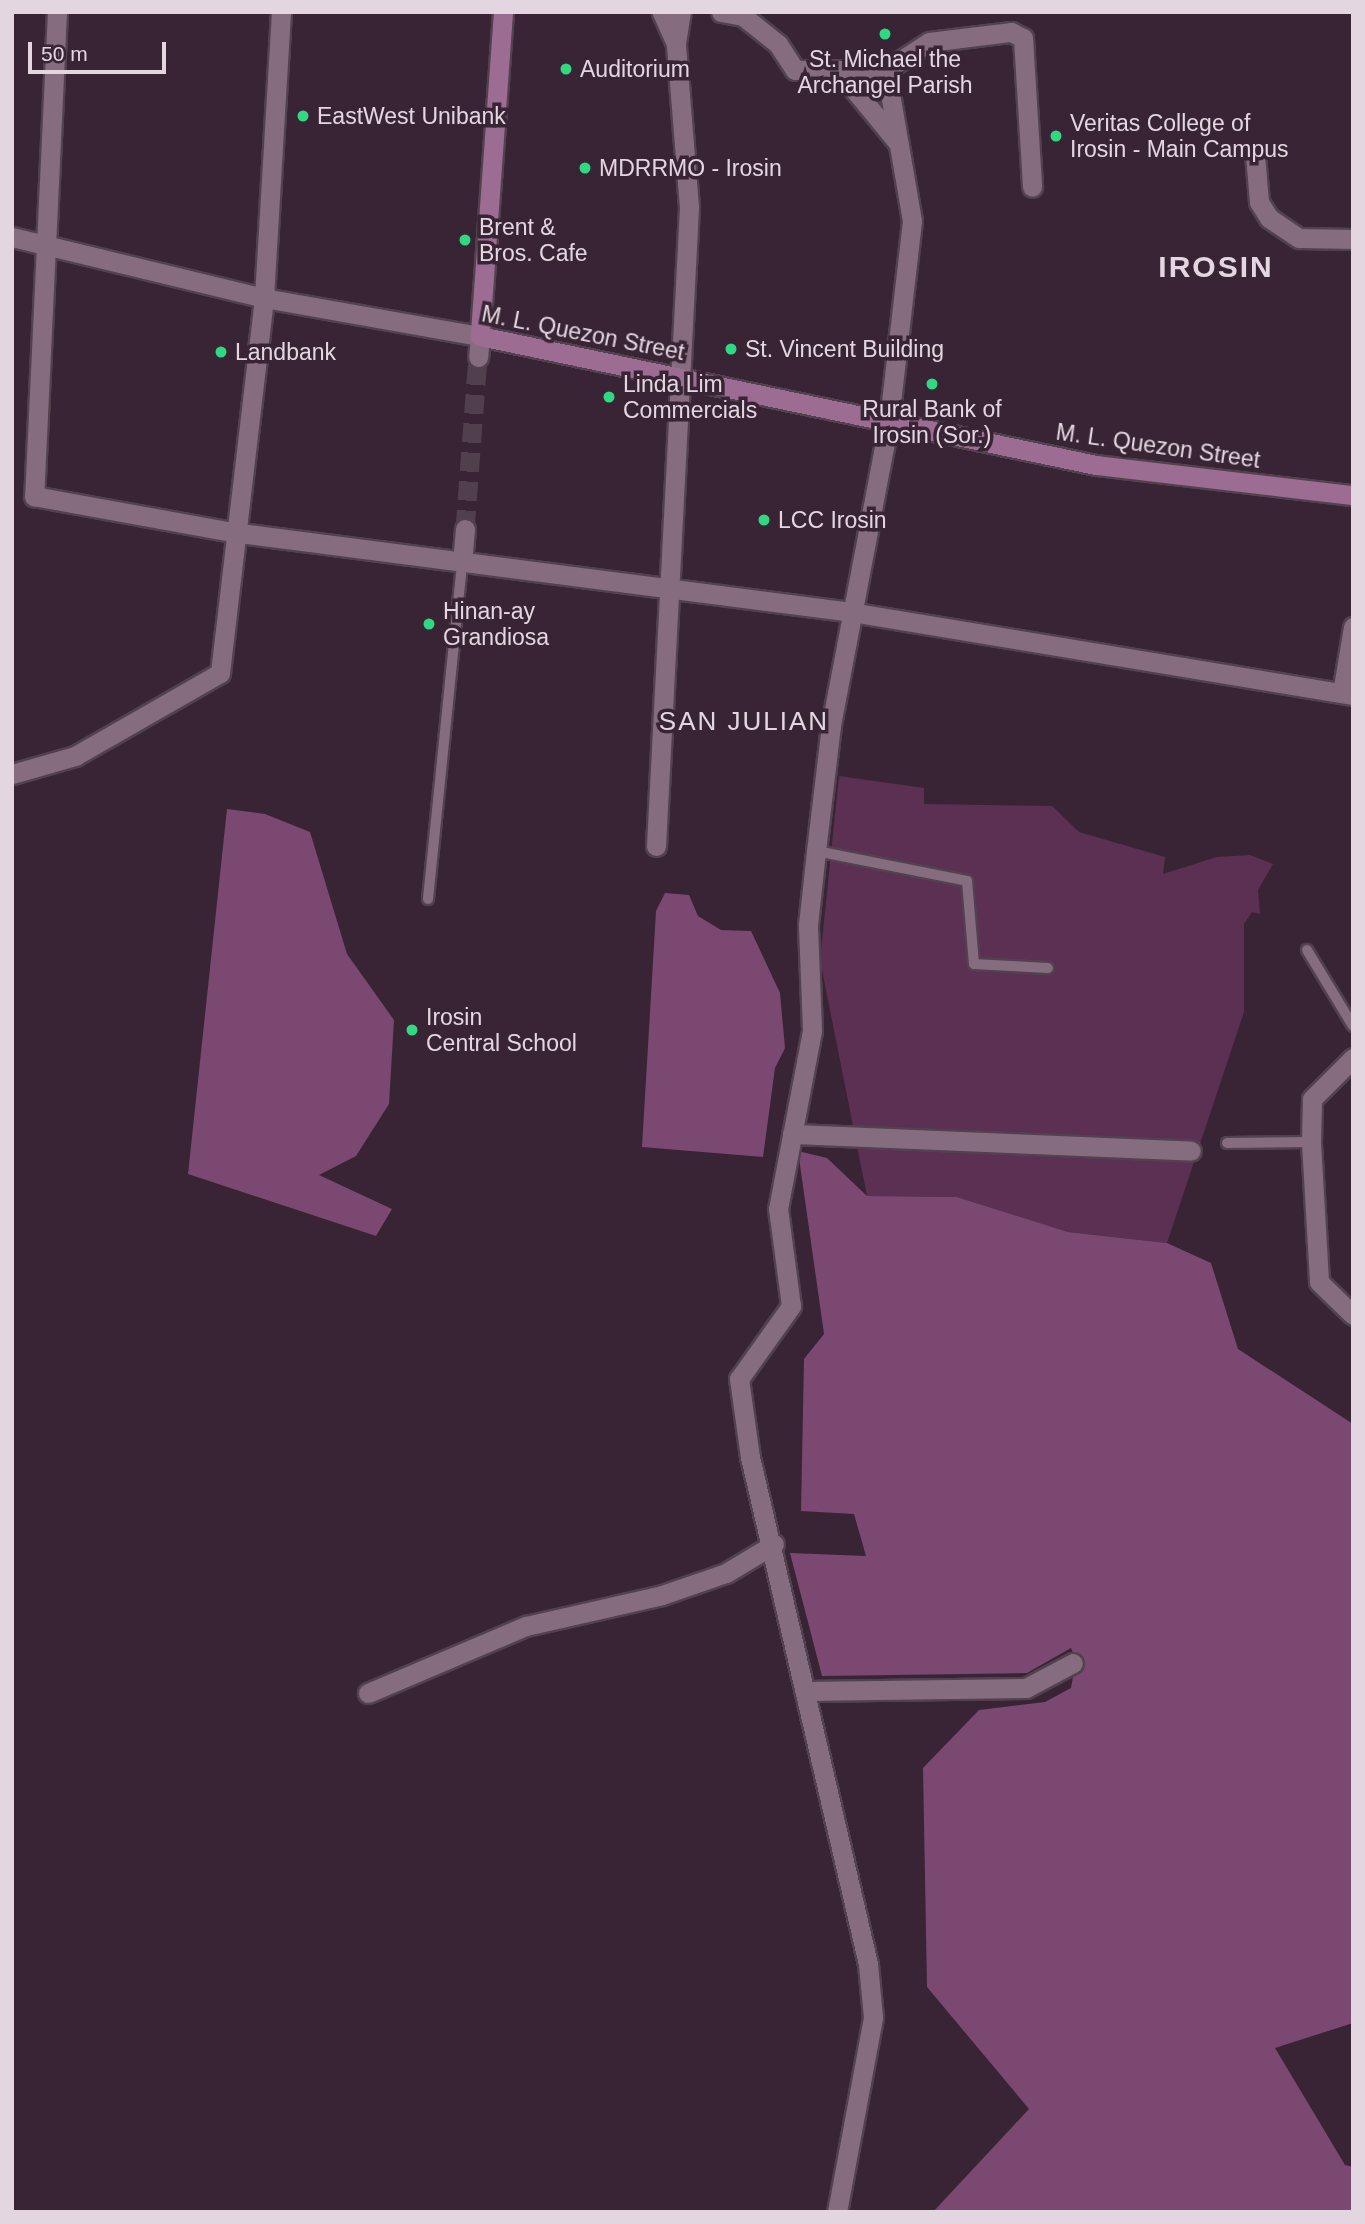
<!DOCTYPE html>
<style>
body{margin:0}
#map{position:relative;width:1365px;height:2224px;overflow:hidden;background:#382434;font-family:Arial,sans-serif}
div>[style]{position:absolute}
.green>*{inset:0;background:#5b3053}
.forest>*{inset:0;background:#7a4870}
.minor-tunnel>*{height:19px;margin-top:-9.5px;transform-origin:0;background:repeating-linear-gradient(90deg,#523f4e 0 19px,transparent 0 29px)}
.roads{filter:drop-shadow(2px 0 #52414e) drop-shadow(-2px 0 #52414e) drop-shadow(0 2px #52414e) drop-shadow(0 -2px #52414e)}
.service>*{height:10px;margin:-5px;padding:0 5px;transform-origin:5px;border-radius:5px;background:#856d7f}
.minor>*{height:19px;margin:-9.5px;padding:0 9.5px;transform-origin:9.5px;border-radius:9.5px;background:#856d7f}
.tertiary>*{height:19px;margin:-9.5px;padding:0 9.5px;transform-origin:9.5px;border-radius:9.5px;background:#856d7f}
.secondary>*{height:19px;margin:-9.5px;padding:0 9.5px;transform-origin:9.5px;border-radius:9.5px;background:#9c6c92}
.dots>*{width:19px;height:19px;translate:-50% -50%;box-sizing:border-box;border:4px solid #382434;border-radius:50%}
span{translate:-50% -50%;white-space:nowrap;text-align:center;line-height:1.15;-webkit-text-stroke:7px #382434;paint-order:stroke}
.poi-label{font-size:23px;color:#e3d6e0}
.left{translate:0 -50%;text-align:left}
.street-label{font-size:23px;color:#e3d6e0}
.quarter-label{font-size:26px;color:#e3d6e0;letter-spacing:2px}
.district-label{font-size:30px;color:#e3d6e0;font-weight:700;letter-spacing:2px}
.frame{position:absolute;inset:0;border:14px solid #e3d6e0;pointer-events:none}
.scale{position:absolute;left:28px;top:42px;width:138px;height:32px;box-sizing:border-box;border:4px solid #e3d6e0;border-top:0;padding-left:9px;font-size:21px;line-height:24px;white-space:nowrap;color:#e3d6e0;-webkit-text-stroke:5px #382434;paint-order:stroke}
</style>
<div id="map">
<div class="green">
<div style="clip-path:polygon(839px 776px,924px 788px,924px 804px,1052px 806px,1079px 832px,1165px 857px,1163px 874px,1217px 857px,1250px 855px,1273px 864px,1258px 890px,1260px 914px,1252px 912px,1244px 924px,1244px 1012px,1167px 1243px,1068px 1232px,957px 1197px,867px 1196px,820px 960px)"></div>
</div>
<div class="forest">
<div style="clip-path:polygon(227px 809px,265px 814px,310px 832px,347px 954px,394px 1020px,389px 1104px,356px 1156px,319px 1175px,392px 1209px,376px 1236px,188px 1174px)"></div>
<div style="clip-path:polygon(665px 893px,689px 895px,698px 916px,721px 930px,751px 931px,780px 993px,785px 1048px,775px 1068px,763px 1157px,642px 1147px,656px 911px)"></div>
<div style="clip-path:polygon(798px 1151px,827px 1158px,867px 1196px,957px 1197px,1068px 1232px,1167px 1243px,1211px 1263px,1238px 1349px,1353px 1424px,1353px 2023px,1275px 2048px,1345px 2165px,1353px 2167px,1353px 2212px,933px 2212px,1029px 2109px,927px 1987px,923px 1768px,979px 1710px,1045px 1702px,1071px 1688px,1076px 1660px,1071px 1648px,1027px 1673px,822px 1676px,790px 1553px,866px 1556px,854px 1514px,801px 1511px,804px 1359px,824px 1334px)"></div>
</div>
<div class="minor-tunnel">
<div style="left:465px;top:529px;width:172px;rotate:-85.7deg"></div>
</div>
<div class="roads">
<div class="service">
<div style="left:816px;top:851px;width:154px;rotate:11.2deg"></div>
<div style="left:967px;top:881px;width:83px;rotate:85.2deg"></div>
<div style="left:974px;top:964px;width:74px;rotate:3.1deg"></div>
<div style="left:428px;top:899px;width:338px;rotate:-84.2deg"></div>
<div style="left:1307px;top:950px;width:89px;rotate:58.8deg"></div>
<div style="left:1227px;top:1143px;width:84px;rotate:-0.7deg"></div>
</div>
<div class="minor">
<div style="left:57px;top:12px;width:485px;rotate:92.7deg"></div>
<div style="left:34px;top:496px;width:201px;rotate:10.3deg"></div>
<div style="left:232px;top:532px;width:624px;rotate:7.36deg"></div>
<div style="left:851px;top:612px;width:509px;rotate:9.39deg"></div>
<div style="left:721px;top:12px;width:22px;rotate:10deg"></div>
<div style="left:743px;top:16px;width:45px;rotate:38.7deg"></div>
<div style="left:778px;top:44px;width:31px;rotate:57deg"></div>
<div style="left:795px;top:70px;width:91px"></div>
<div style="left:886px;top:70px;width:51px;rotate:-33.1deg"></div>
<div style="left:929px;top:42px;width:83px;rotate:-7deg"></div>
<div style="left:1011px;top:32px;width:13px;rotate:27deg"></div>
<div style="left:1023px;top:38px;width:149px;rotate:86.5deg"></div>
<div style="left:676px;top:43px;width:31px;rotate:-81deg"></div>
<div style="left:886px;top:70px;width:153px;rotate:80.2deg"></div>
<div style="left:912px;top:221px;width:200px;rotate:96.6deg"></div>
<div style="left:839px;top:71px;width:94px;rotate:50.6deg"></div>
<div style="left:1255px;top:155px;width:47px;rotate:85.1deg"></div>
<div style="left:1259px;top:202px;width:19px;rotate:58deg"></div>
<div style="left:1269px;top:218px;width:36px;rotate:34deg"></div>
<div style="left:1299px;top:238px;width:54px;rotate:1.1deg"></div>
<div style="left:12px;top:237px;width:259px;rotate:13.6deg"></div>
<div style="left:264px;top:298px;width:219px;rotate:10deg"></div>
<div style="left:480px;top:336px;width:21px;rotate:95deg"></div>
<div style="left:462px;top:563px;width:34px;rotate:-85deg"></div>
<div style="left:1342px;top:693px;width:67px;rotate:-80.5deg"></div>
<div style="left:12px;top:774px;width:66px;rotate:-15.9deg"></div>
<div style="left:75px;top:756px;width:167px;rotate:-29.8deg"></div>
<div style="left:220px;top:673px;width:378px;rotate:-83.3deg"></div>
<div style="left:264px;top:298px;width:287px;rotate:-86.6deg"></div>
<div style="left:656px;top:846px;width:640px;rotate:-87.04deg"></div>
<div style="left:689px;top:207px;width:164px;rotate:-94.6deg"></div>
<div style="left:676px;top:44px;width:35px;rotate:-114deg"></div>
<div style="left:1353px;top:1058px;width:58px;rotate:135deg"></div>
<div style="left:1312px;top:1099px;width:43px;rotate:91.3deg"></div>
<div style="left:1311px;top:1142px;width:140px;rotate:86.7deg"></div>
<div style="left:1319px;top:1282px;width:47px;rotate:44.1deg"></div>
<div style="left:792px;top:1134px;width:399px;rotate:2.4deg"></div>
<div style="left:805px;top:1691px;width:221px;rotate:-0.8deg"></div>
<div style="left:1026px;top:1688px;width:53px;rotate:-28deg"></div>
<div style="left:368px;top:1693px;width:172px;rotate:-23deg"></div>
<div style="left:526px;top:1626px;width:139px;rotate:-12.8deg"></div>
<div style="left:662px;top:1595px;width:68px;rotate:-19deg"></div>
<div style="left:726px;top:1573px;width:56px;rotate:-31.1deg"></div>
</div>
<div class="tertiary">
<div style="left:837px;top:2212px;width:198px;rotate:-79.5deg"></div>
<div style="left:873px;top:2017px;width:53px;rotate:-95.4deg"></div>
<div style="left:868px;top:1964px;width:521px;rotate:-103.1deg"></div>
<div style="left:750px;top:1457px;width:79px;rotate:-98deg"></div>
<div style="left:739px;top:1379px;width:90px;rotate:-54.5deg"></div>
<div style="left:791px;top:1306px;width:98px;rotate:-97.6deg"></div>
<div style="left:778px;top:1209px;width:182px;rotate:-79.2deg"></div>
<div style="left:812px;top:1030px;width:105px;rotate:-92.2deg"></div>
<div style="left:808px;top:925px;width:74px;rotate:-83.8deg"></div>
<div style="left:816px;top:851px;width:127px;rotate:-83.2deg"></div>
<div style="left:831px;top:725px;width:310px;rotate:-79.2deg"></div>
</div>
<div class="secondary">
<div style="left:503px;top:12px;width:325px;rotate:94.1deg"></div>
<div style="left:480px;top:336px;width:629px;rotate:11.83deg"></div>
<div style="left:1096px;top:465px;width:259px;rotate:6.7deg"></div>
</div>
</div>
<div class="dots">
<div style="left:885px;top:34px;background:#31d882"></div>
<div style="left:566px;top:69px;background:#31d882"></div>
<div style="left:303px;top:116px;background:#31d882"></div>
<div style="left:1056px;top:136px;background:#31d882"></div>
<div style="left:585px;top:168px;background:#31d882"></div>
<div style="left:465px;top:240px;background:#31d882"></div>
<div style="left:731px;top:349px;background:#31d882"></div>
<div style="left:221px;top:352px;background:#31d882"></div>
<div style="left:932px;top:384px;background:#31d882"></div>
<div style="left:609px;top:397px;background:#31d882"></div>
<div style="left:764px;top:520px;background:#31d882"></div>
<div style="left:429px;top:624px;background:#31d882"></div>
<div style="left:412px;top:1030px;background:#31d882"></div>
</div>
<div class="poi-label">
<span style="left:885px;top:72px">St. Michael the<br>Archangel Parish</span>
<span class="left" style="left:580px;top:69px">Auditorium</span>
<span class="left" style="left:317px;top:116px">EastWest Unibank</span>
<span class="left" style="left:1070px;top:136px">Veritas College of<br>Irosin - Main Campus</span>
<span class="left" style="left:599px;top:168px">MDRRMO - Irosin</span>
<span class="left" style="left:479px;top:240px">Brent &amp;<br>Bros. Cafe</span>
<span class="left" style="left:745px;top:349px">St. Vincent Building</span>
<span class="left" style="left:235px;top:352px">Landbank</span>
<span class="left" style="left:623px;top:397px">Linda Lim<br>Commercials</span>
<span style="left:932px;top:422px">Rural Bank of<br>Irosin (Sor.)</span>
<span class="left" style="left:778px;top:520px">LCC Irosin</span>
<span class="left" style="left:443px;top:624px">Hinan-ay<br>Grandiosa</span>
<span class="left" style="left:426px;top:1030px">Irosin<br>Central School</span>
</div>
<div class="street-label">
<span style="left:583px;top:333px;rotate:11deg">M. L. Quezon Street</span>
<span style="left:1158px;top:446px;rotate:8deg">M. L. Quezon Street</span>
</div>
<div class="quarter-label">
<span style="left:744px;top:722px">SAN JULIAN</span>
</div>
<div class="district-label">
<span style="left:1216px;top:267px">IROSIN</span>
</div>
<div class="frame"></div>
<div class="scale">50 m</div>
</div>
